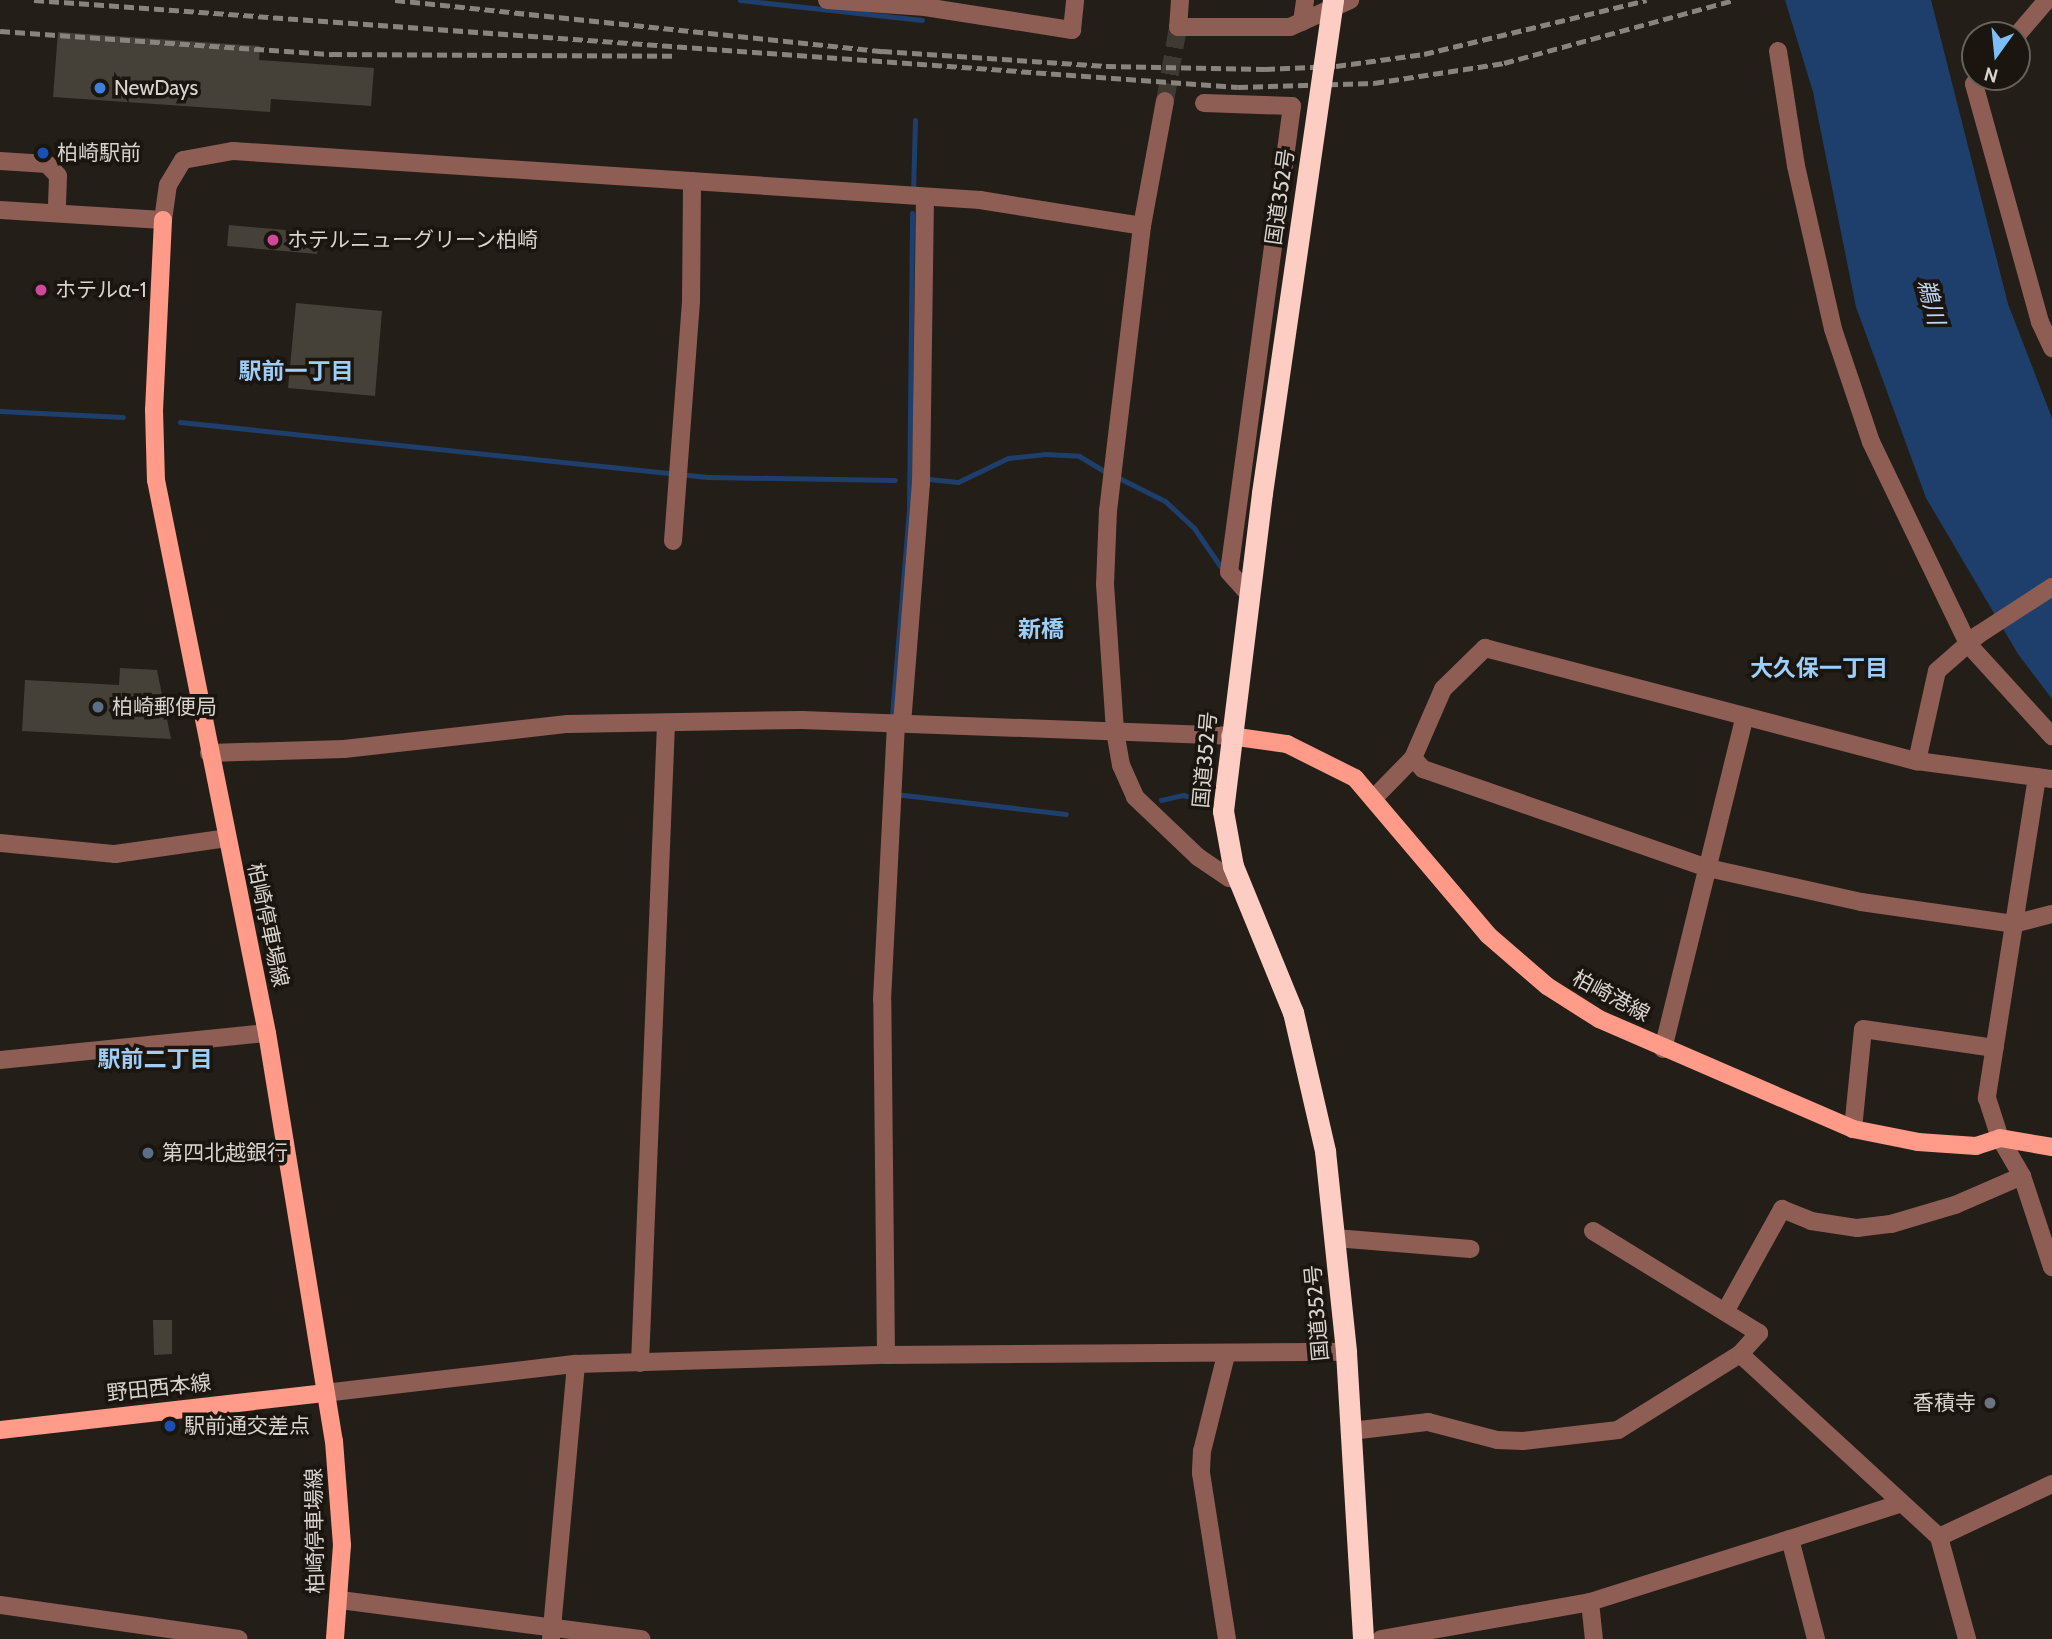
<!DOCTYPE html>
<meta charset="utf-8">
<style>
body{margin:0}
#map{position:relative;width:2052px;height:1639px;overflow:hidden;background:#231e17;font-family:Cabin,"Noto Sans JP",sans-serif}
div>[style]{position:absolute}
.water>*{inset:0;background:#1e3f6b}
.stream>*{height:5px;margin:-2.5px;padding:0 2.5px;transform-origin:2.5px;border-radius:2.5px;background:#1e3f6b}
.building>*{inset:0;background:#454038}
.minor-tunnel>*{height:18px;margin-top:-9px;transform-origin:0;background:repeating-linear-gradient(90deg,#3e3933 0 18px,transparent 0 27px)}
.minor>*{height:18px;margin:-9px;padding:0 9px;transform-origin:9px;border-radius:9px;background:#8e5d54}
.major>*{height:18px;margin:-9px;padding:0 9px;transform-origin:9px;border-radius:9px;background:#ff9b88}
.highway>*{height:21px;margin:-10.5px;padding:0 10.5px;transform-origin:10.5px;border-radius:10.5px;background:#fdccc2}
.rail>*{height:5px;margin-top:-2.5px;transform-origin:0;background:repeating-linear-gradient(90deg,#88847e 0 10px,transparent 0 15px)}
.highway-bridge>*{height:21px;margin:-10.5px;padding:0 10.5px;transform-origin:10.5px;border-radius:10.5px;background:#fdccc2}
.dots>*{width:19px;height:19px;translate:-50% -50%;box-sizing:border-box;border:4px solid #1a150e;border-radius:50%}
span{translate:-50% -50%;white-space:nowrap;text-align:center;line-height:1.15;-webkit-text-stroke:7px #1a150e;paint-order:stroke}
.poi-label{font-size:21px;color:#d7d3cf}
.left{translate:0 -50%;text-align:left}
.right{translate:-100% -50%;text-align:right}
.street-label{font-size:21px;color:#d7d3cf}
.water-label{font-size:23px;color:#bfd4f1;font-style:italic}
.neighbourhood-label{font-size:23px;color:#9dcdf9;font-weight:700}
.north{position:absolute;left:1961px;top:21px;width:70px;height:70px;box-sizing:border-box;background:#1a150e;border:2px solid #66615b;border-radius:50%;rotate:195deg;font-size:19px;font-weight:700;line-height:28px;text-align:center;color:#d7d3cf}
.north::after{content:'';display:block;margin:auto;width:24px;height:32px;background:#7cbef9;clip-path:polygon(50% 0,100% 100%,50% 72%,0 100%)}
</style>
<div id="map">
<div class="water">
<div style="clip-path:polygon(1785px 0,1931px 0,2008px 304px,2052px 418px,2052px 699px,2018px 654px,1926px 498px,1856px 307px,1813px 92px)"></div>
</div>
<div class="stream">
<div style="left:740px;top:0;width:183px;rotate:6.3deg"></div>
<div style="left:913px;top:192px;width:72px;rotate:-88.4deg"></div>
<div style="left:0;top:411px;width:123px;rotate:2.8deg"></div>
<div style="left:180px;top:422px;width:530px;rotate:5.96deg"></div>
<div style="left:707px;top:477px;width:188px;rotate:0.9deg"></div>
<div style="left:1117px;top:477px;width:54px;rotate:26.6deg"></div>
<div style="left:1165px;top:501px;width:40px;rotate:43deg"></div>
<div style="left:1194px;top:528px;width:46px;rotate:55.6deg"></div>
<div style="left:929px;top:479px;width:29px;rotate:6deg"></div>
<div style="left:958px;top:482px;width:55px;rotate:-25.6deg"></div>
<div style="left:1008px;top:458px;width:37px;rotate:-6deg"></div>
<div style="left:1045px;top:454px;width:34px;rotate:3deg"></div>
<div style="left:1079px;top:456px;width:33px;rotate:31deg"></div>
<div style="left:892px;top:716px;width:208px;rotate:-85.3deg"></div>
<div style="left:909px;top:509px;width:296px;rotate:-89.4deg"></div>
<div style="left:895px;top:794px;width:172px;rotate:6.7deg"></div>
<div style="left:1161px;top:800px;width:23px;rotate:-13deg"></div>
<div style="left:1183px;top:795px;width:16px;rotate:15deg"></div>
</div>
<div class="building">
<div style="clip-path:polygon(58px 32px,260px 46px,259px 60px,374px 68px,371px 106px,271px 99px,270px 112px,53px 97px)"></div>
<div style="clip-path:polygon(229px 225px,319px 233px,317px 254px,227px 246px)"></div>
<div style="clip-path:polygon(296px 303px,382px 311px,375px 396px,288px 388px)"></div>
<div style="clip-path:polygon(120px 668px,157px 670px,171px 739px,22px 731px,25px 680px,119px 685px)"></div>
<div style="clip-path:polygon(153px 1320px,172px 1320px,172px 1354px,154px 1355px)"></div>
</div>
<div class="minor-tunnel">
<div style="left:1165px;top:101px;width:75px;rotate:-80deg"></div>
</div>
<div class="minor">
<div style="left:827px;top:0;width:98px;rotate:4.1deg"></div>
<div style="left:925px;top:7px;width:149px;rotate:8.9deg"></div>
<div style="left:1072px;top:30px;width:30px;rotate:-84deg"></div>
<div style="left:1180px;top:0;width:27px;rotate:94deg"></div>
<div style="left:1178px;top:27px;width:112px"></div>
<div style="left:1290px;top:27px;width:66px;rotate:-24.2deg"></div>
<div style="left:1302px;top:22px;width:22px;rotate:-82deg"></div>
<div style="left:2017px;top:35px;width:46px;rotate:-49.4deg"></div>
<div style="left:1778px;top:51px;width:116px;rotate:81.1deg"></div>
<div style="left:1796px;top:166px;width:167px;rotate:77.2deg"></div>
<div style="left:1833px;top:329px;width:119px;rotate:71.4deg"></div>
<div style="left:1871px;top:442px;width:224px;rotate:64.3deg"></div>
<div style="left:1968px;top:644px;width:125px;rotate:47.6deg"></div>
<div style="left:1980px;top:77px;width:9px;rotate:131deg"></div>
<div style="left:1974px;top:84px;width:247px;rotate:74.5deg"></div>
<div style="left:2040px;top:322px;width:29px;rotate:65deg"></div>
<div style="left:1204px;top:103px;width:88px;rotate:2deg"></div>
<div style="left:1292px;top:106px;width:470px;rotate:97.7deg"></div>
<div style="left:1229px;top:572px;width:30px;rotate:48deg"></div>
<div style="left:0;top:161px;width:47px;rotate:3.7deg"></div>
<div style="left:47px;top:164px;width:16px;rotate:47deg"></div>
<div style="left:58px;top:176px;width:37px;rotate:92deg"></div>
<div style="left:0;top:210px;width:163px;rotate:3.5deg"></div>
<div style="left:163px;top:220px;width:35px;rotate:-82deg"></div>
<div style="left:168px;top:185px;width:29px;rotate:-59deg"></div>
<div style="left:183px;top:160px;width:51px;rotate:-10.2deg"></div>
<div style="left:233px;top:151px;width:749px;rotate:3.75deg"></div>
<div style="left:980px;top:200px;width:164px;rotate:9.1deg"></div>
<div style="left:1142px;top:226px;width:286px;rotate:96.8deg"></div>
<div style="left:1108px;top:510px;width:74px;rotate:92.3deg"></div>
<div style="left:1105px;top:584px;width:147px;rotate:86.1deg"></div>
<div style="left:1115px;top:731px;width:35px;rotate:80deg"></div>
<div style="left:1121px;top:765px;width:35px;rotate:66deg"></div>
<div style="left:1135px;top:797px;width:87px;rotate:43.6deg"></div>
<div style="left:1198px;top:857px;width:37px;rotate:34deg"></div>
<div style="left:1229px;top:878px;width:10px;rotate:11deg"></div>
<div style="left:1142px;top:226px;width:127px;rotate:-79.6deg"></div>
<div style="left:673px;top:541px;width:241px;rotate:-85.7deg"></div>
<div style="left:691px;top:301px;width:120px;rotate:-89.5deg"></div>
<div style="left:902px;top:724px;width:241px;rotate:-85.5deg"></div>
<div style="left:921px;top:484px;width:287px;rotate:-89.2deg"></div>
<div style="left:209px;top:753px;width:135px;rotate:-1.7deg"></div>
<div style="left:344px;top:749px;width:225px;rotate:-6.4deg"></div>
<div style="left:568px;top:724px;width:234px;rotate:-1deg"></div>
<div style="left:802px;top:720px;width:428px;rotate:2.1deg"></div>
<div style="left:1413px;top:758px;width:15px;rotate:48deg"></div>
<div style="left:1423px;top:769px;width:302px;rotate:19.2deg"></div>
<div style="left:1708px;top:868px;width:157px;rotate:12.5deg"></div>
<div style="left:1861px;top:902px;width:154px;rotate:8.2deg"></div>
<div style="left:2013px;top:924px;width:40px;rotate:-14.4deg"></div>
<div style="left:1917px;top:761px;width:92px;rotate:-77.5deg"></div>
<div style="left:1937px;top:671px;width:55px;rotate:-41.3deg"></div>
<div style="left:1978px;top:635px;width:88px;rotate:-33deg"></div>
<div style="left:2037px;top:777px;width:325px;rotate:98.9deg"></div>
<div style="left:1987px;top:1098px;width:42px;rotate:72deg"></div>
<div style="left:2000px;top:1138px;width:44px;rotate:59.9deg"></div>
<div style="left:2022px;top:1176px;width:96px;rotate:71.8deg"></div>
<div style="left:1373px;top:799px;width:57px;rotate:-45.7deg"></div>
<div style="left:1413px;top:758px;width:75px;rotate:-66.5deg"></div>
<div style="left:1443px;top:689px;width:59px;rotate:-44.3deg"></div>
<div style="left:1485px;top:648px;width:447px;rotate:14.7deg"></div>
<div style="left:1917px;top:761px;width:136px;rotate:7.6deg"></div>
<div style="left:0;top:843px;width:116px;rotate:5.5deg"></div>
<div style="left:115px;top:854px;width:113px;rotate:-8.1deg"></div>
<div style="left:1663px;top:1049px;width:341px;rotate:-76.2deg"></div>
<div style="left:0;top:1060px;width:268px;rotate:-5.8deg"></div>
<div style="left:1853px;top:1129px;width:100px;rotate:-84.3deg"></div>
<div style="left:1863px;top:1029px;width:133px;rotate:8.2deg"></div>
<div style="left:1593px;top:1231px;width:195px;rotate:31.6deg"></div>
<div style="left:1759px;top:1333px;width:28px;rotate:132deg"></div>
<div style="left:1335px;top:1238px;width:136px;rotate:4.6deg"></div>
<div style="left:1725px;top:1312px;width:118px;rotate:-61deg"></div>
<div style="left:1782px;top:1209px;width:31px;rotate:22deg"></div>
<div style="left:1811px;top:1221px;width:47px;rotate:8.7deg"></div>
<div style="left:1857px;top:1228px;width:34px;rotate:-7deg"></div>
<div style="left:1891px;top:1224px;width:67px;rotate:-16.5deg"></div>
<div style="left:1955px;top:1205px;width:73px;rotate:-23.4deg"></div>
<div style="left:886px;top:1355px;width:355px;rotate:-90.6deg"></div>
<div style="left:882px;top:1000px;width:277px;rotate:-87.1deg"></div>
<div style="left:1226px;top:1355px;width:99px;rotate:104deg"></div>
<div style="left:1202px;top:1451px;width:22px;rotate:93deg"></div>
<div style="left:1201px;top:1473px;width:168px;rotate:81.1deg"></div>
<div style="left:640px;top:1363px;width:639px;rotate:-87.67deg"></div>
<div style="left:324px;top:1393px;width:254px;rotate:-6.6deg"></div>
<div style="left:576px;top:1364px;width:310px;rotate:-1.7deg"></div>
<div style="left:886px;top:1355px;width:460px;rotate:-0.4deg"></div>
<div style="left:1351px;top:1431px;width:78px;rotate:-6.7deg"></div>
<div style="left:1428px;top:1422px;width:71px;rotate:14.6deg"></div>
<div style="left:1497px;top:1440px;width:26px;rotate:2deg"></div>
<div style="left:1523px;top:1441px;width:96px;rotate:-6.6deg"></div>
<div style="left:1618px;top:1430px;width:144px;rotate:-31.9deg"></div>
<div style="left:1740px;top:1354px;width:270px;rotate:42.6deg"></div>
<div style="left:1939px;top:1537px;width:125px;rotate:-25.1deg"></div>
<div style="left:1939px;top:1537px;width:106px;rotate:74.6deg"></div>
<div style="left:1790px;top:1539px;width:114px;rotate:-17.8deg"></div>
<div style="left:340px;top:1600px;width:304px;rotate:7.4deg"></div>
<div style="left:1590px;top:1602px;width:37px;rotate:84deg"></div>
<div style="left:0;top:1605px;width:241px;rotate:8.1deg"></div>
<div style="left:551px;top:1639px;width:276px;rotate:-84.8deg"></div>
<div style="left:1381px;top:1639px;width:212px;rotate:-10deg"></div>
<div style="left:1590px;top:1602px;width:210px;rotate:-17.5deg"></div>
<div style="left:1790px;top:1539px;width:103px;rotate:75.4deg"></div>
</div>
<div class="major">
<div style="left:163px;top:220px;width:190px;rotate:92.7deg"></div>
<div style="left:154px;top:410px;width:70px;rotate:88.4deg"></div>
<div style="left:156px;top:480px;width:564px;rotate:78.65deg"></div>
<div style="left:267px;top:1033px;width:413px;rotate:80.7deg"></div>
<div style="left:334px;top:1441px;width:104px;rotate:85.6deg"></div>
<div style="left:342px;top:1545px;width:94px;rotate:94.3deg"></div>
<div style="left:1230px;top:736px;width:58px;rotate:8deg"></div>
<div style="left:1287px;top:744px;width:76px;rotate:26.6deg"></div>
<div style="left:1355px;top:778px;width:206px;rotate:49.7deg"></div>
<div style="left:1488px;top:935px;width:78px;rotate:40.8deg"></div>
<div style="left:1547px;top:986px;width:62px;rotate:32.4deg"></div>
<div style="left:1599px;top:1019px;width:277px;rotate:23.4deg"></div>
<div style="left:1853px;top:1129px;width:66px;rotate:11.3deg"></div>
<div style="left:1918px;top:1142px;width:58px;rotate:3.9deg"></div>
<div style="left:1976px;top:1146px;width:25px;rotate:-18deg"></div>
<div style="left:2000px;top:1138px;width:53px;rotate:9.8deg"></div>
<div style="left:0;top:1430px;width:326px;rotate:-6.5deg"></div>
</div>
<div class="highway">
<div style="left:1262px;top:493px;width:320px;rotate:97deg"></div>
<div style="left:1223px;top:811px;width:56px;rotate:79.7deg"></div>
<div style="left:1233px;top:866px;width:158px;rotate:67.7deg"></div>
<div style="left:1293px;top:1012px;width:143px;rotate:77deg"></div>
<div style="left:1325px;top:1151px;width:202px;rotate:84deg"></div>
<div style="left:1346px;top:1352px;width:288px;rotate:86.6deg"></div>
</div>
<div class="rail">
<div style="left:34px;top:0;width:1207px;rotate:4.13deg"></div>
<div style="left:1238px;top:87px;width:136px;rotate:-1.7deg"></div>
<div style="left:1374px;top:83px;width:132px;rotate:-8.7deg"></div>
<div style="left:1504px;top:63px;width:239px;rotate:-15.3deg"></div>
<div style="left:395px;top:0;width:490px;rotate:6deg"></div>
<div style="left:882px;top:51px;width:225px;rotate:3.8deg"></div>
<div style="left:1106px;top:66px;width:159px;rotate:1.1deg"></div>
<div style="left:1265px;top:69px;width:71px;rotate:-2.4deg"></div>
<div style="left:1336px;top:66px;width:89px;rotate:-7.8deg"></div>
<div style="left:1424px;top:54px;width:229px;rotate:-13.6deg"></div>
<div style="left:0;top:31px;width:333px;rotate:4deg"></div>
<div style="left:332px;top:54px;width:343px;rotate:0.3deg"></div>
</div>
<div class="highway-bridge">
<div style="left:1262px;top:493px;width:498px;rotate:-81.8deg"></div>
</div>
<div class="dots">
<div style="left:100px;top:88px;background:#3f7fe0"></div>
<div style="left:43px;top:153px;background:#1a4fb4"></div>
<div style="left:273px;top:240px;background:#d1479c"></div>
<div style="left:41px;top:290px;background:#d1479c"></div>
<div style="left:98px;top:707px;background:#5c6f8a"></div>
<div style="left:148px;top:1153px;background:#5c6f8a"></div>
<div style="left:1990px;top:1403px;background:#6b7280"></div>
<div style="left:170px;top:1426px;background:#1a4fb4"></div>
</div>
<div class="poi-label">
<span class="left" style="left:114px;top:88px">NewDays</span>
<span class="left" style="left:57px;top:153px">柏崎駅前</span>
<span class="left" style="left:287px;top:240px">ホテルニューグリーン柏崎</span>
<span class="left" style="left:55px;top:290px">ホテルα-1</span>
<span class="left" style="left:112px;top:707px">柏崎郵便局</span>
<span class="left" style="left:162px;top:1153px">第四北越銀行</span>
<span class="right" style="left:1976px;top:1403px">香積寺</span>
<span class="left" style="left:184px;top:1426px">駅前通交差点</span>
</div>
<div class="street-label">
<span style="left:1280px;top:197px;rotate:-82deg">国道352号</span>
<span style="left:1205px;top:760px;rotate:-85deg">国道352号</span>
<span style="left:268px;top:925px;rotate:78deg">柏崎停車場線</span>
<span style="left:1611px;top:996px;rotate:28deg">柏崎港線</span>
<span style="left:1317px;top:1313px;rotate:-95deg">国道352号</span>
<span style="left:159px;top:1388px;rotate:-6deg">野田西本線</span>
<span style="left:315px;top:1531px;rotate:-91deg">柏崎停車場線</span>
</div>
<div class="water-label">
<span style="left:1931px;top:302px;rotate:75deg">鵜川</span>
</div>
<div class="neighbourhood-label">
<span style="left:296px;top:371px">駅前一丁目</span>
<span style="left:1041px;top:629px">新橋</span>
<span style="left:1819px;top:668px">大久保一丁目</span>
<span style="left:155px;top:1059px">駅前二丁目</span>
</div>
<div class="north">N</div>
</div>
